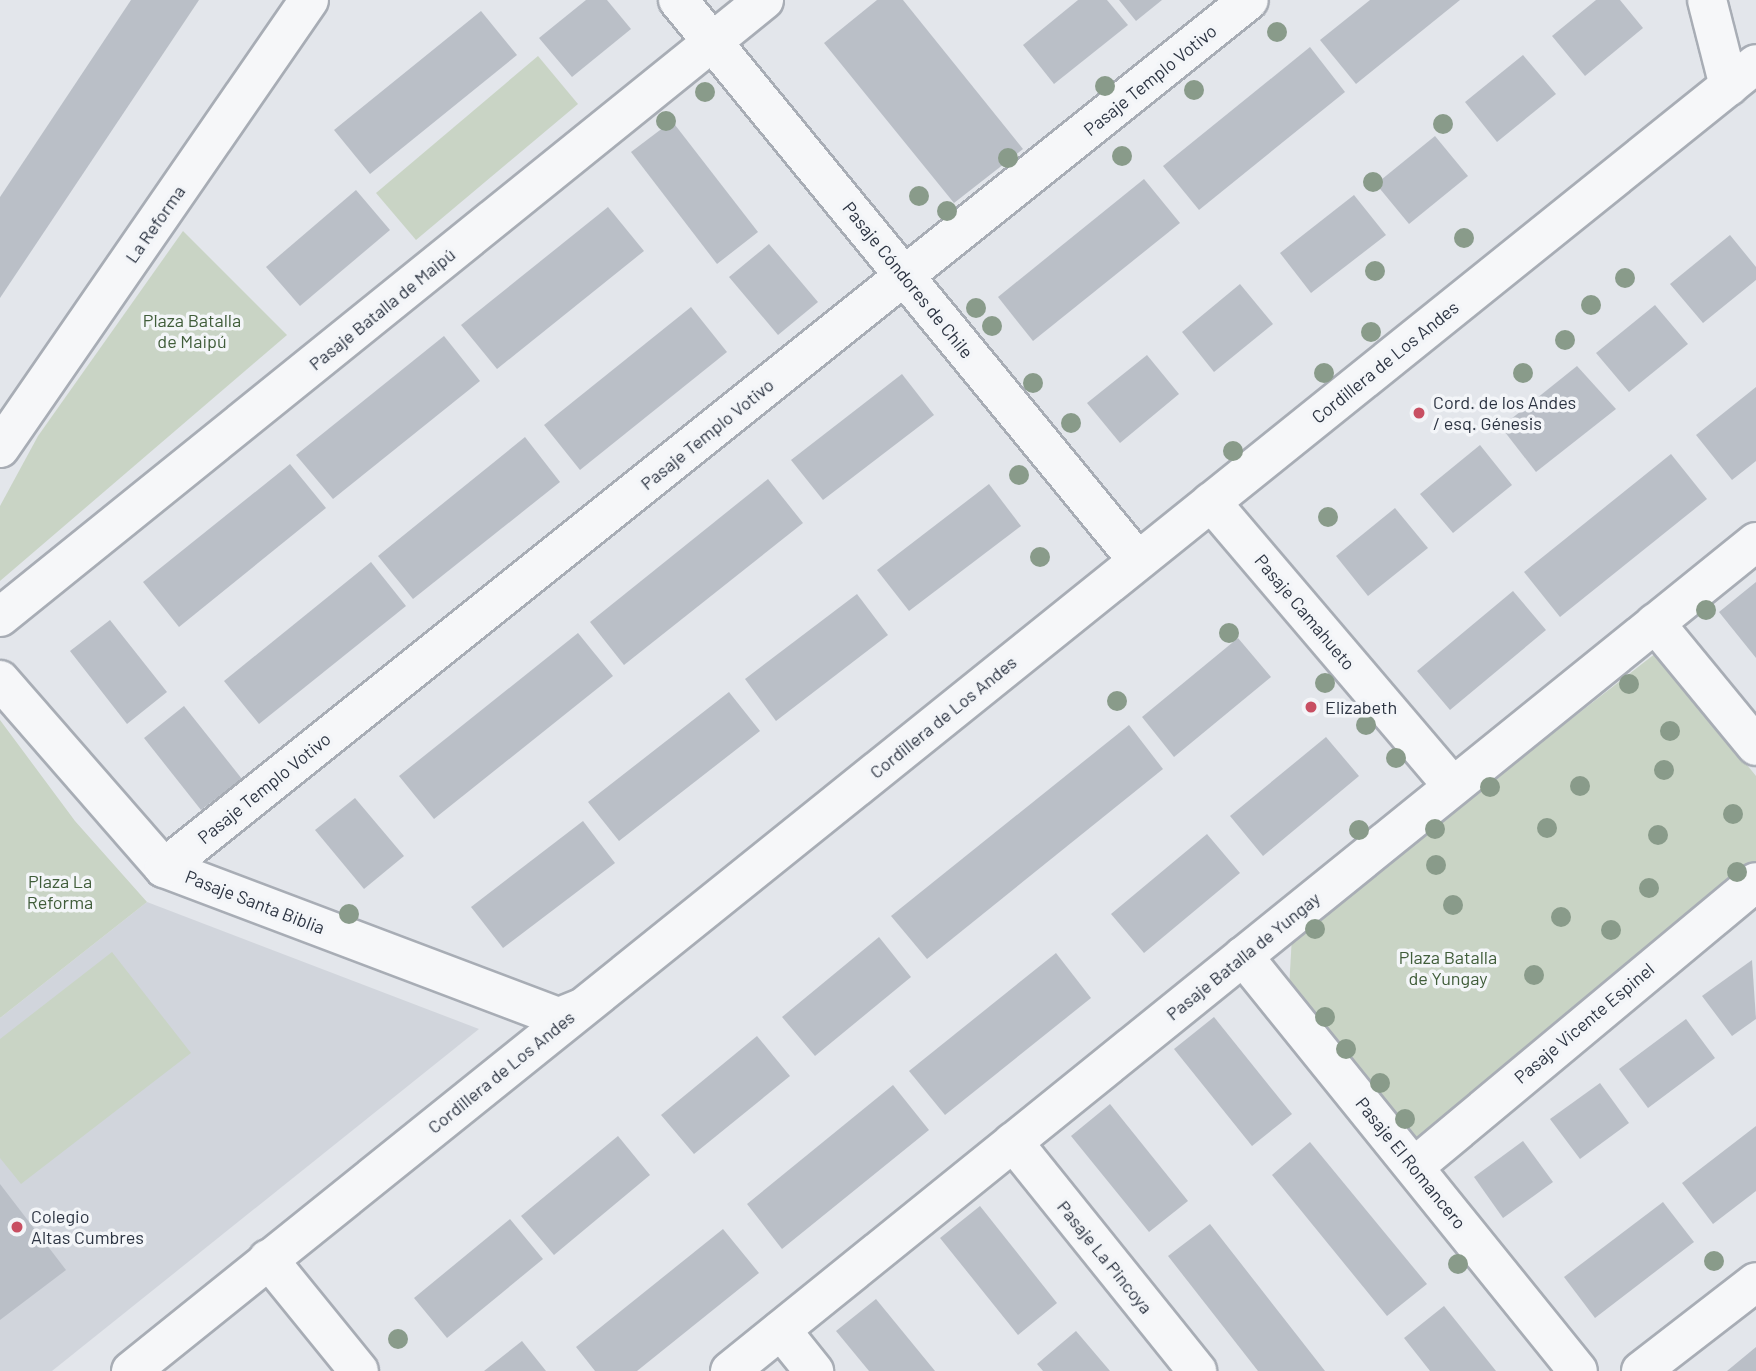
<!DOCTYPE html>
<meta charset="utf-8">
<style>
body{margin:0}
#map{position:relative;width:1756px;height:1371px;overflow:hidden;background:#e3e6eb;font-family:Barlow,sans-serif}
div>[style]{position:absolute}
.built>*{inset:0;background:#d1d5dc}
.green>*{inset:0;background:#c9d4c5}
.building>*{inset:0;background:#babfc7}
.roads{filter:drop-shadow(2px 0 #a8adb5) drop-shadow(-2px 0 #a8adb5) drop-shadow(0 2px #a8adb5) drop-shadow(0 -2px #a8adb5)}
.minor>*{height:38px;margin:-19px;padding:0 19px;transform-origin:19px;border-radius:19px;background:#f6f7f9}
.trees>*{width:20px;height:20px;margin:-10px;border-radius:50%;background:#899b8a}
.dots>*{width:19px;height:19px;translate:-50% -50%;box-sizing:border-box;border:4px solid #f3f5f8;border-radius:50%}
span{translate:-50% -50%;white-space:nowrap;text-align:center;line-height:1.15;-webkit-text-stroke:7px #f3f5f8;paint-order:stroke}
.street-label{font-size:18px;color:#2c3442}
.park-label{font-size:18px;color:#405d3a}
.poi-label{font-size:18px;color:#2c3442}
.left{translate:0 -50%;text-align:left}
</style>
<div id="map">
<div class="built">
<div style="clip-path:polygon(147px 902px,479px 1029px,52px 1371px,0 1371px,0 1018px)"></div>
</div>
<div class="green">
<div style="clip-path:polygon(538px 56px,578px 104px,416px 240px,376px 193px)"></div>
<div style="clip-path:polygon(183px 231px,287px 335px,0 581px,0 506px,38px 436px)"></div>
<div style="clip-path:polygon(1656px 653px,1756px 776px,1756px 868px,1420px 1150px,1289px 989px,1292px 936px)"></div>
<div style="clip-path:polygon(0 720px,75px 821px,147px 902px,0 1018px)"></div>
<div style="clip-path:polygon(112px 952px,191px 1053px,21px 1184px,0 1158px,0 1039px)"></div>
</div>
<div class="building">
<div style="clip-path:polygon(131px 0,199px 0,0 298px,0 197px)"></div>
<div style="clip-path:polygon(586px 0,607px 0,631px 29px,572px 77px,539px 38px)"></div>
<div style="clip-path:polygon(877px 0,903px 0,1023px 149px,954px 203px,824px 43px)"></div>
<div style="clip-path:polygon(1078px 0,1107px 0,1128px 25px,1054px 84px,1023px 45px)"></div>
<div style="clip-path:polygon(1119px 0,1162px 0,1136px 21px)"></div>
<div style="clip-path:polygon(1370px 0,1460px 0,1356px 84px,1320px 40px)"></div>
<div style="clip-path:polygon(1596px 0,1620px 0,1643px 28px,1585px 76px,1552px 36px)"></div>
<div style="clip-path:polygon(481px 11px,517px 55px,370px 174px,334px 130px)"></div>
<div style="clip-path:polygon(1310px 47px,1345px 92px,1199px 210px,1163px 166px)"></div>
<div style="clip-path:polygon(1523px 55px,1556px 94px,1497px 142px,1465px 102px)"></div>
<div style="clip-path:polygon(672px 121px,758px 232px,717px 264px,631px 152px)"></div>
<div style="clip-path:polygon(1435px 136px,1468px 176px,1409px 224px,1376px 184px)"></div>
<div style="clip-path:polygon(1144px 179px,1180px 223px,1033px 341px,998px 297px)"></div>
<div style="clip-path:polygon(356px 190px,390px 230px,300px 306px,266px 267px)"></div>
<div style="clip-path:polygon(1354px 195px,1386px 235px,1311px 293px,1280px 253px)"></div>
<div style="clip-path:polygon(608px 207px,644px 251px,497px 369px,461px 325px)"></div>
<div style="clip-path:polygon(1730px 235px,1756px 267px,1756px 280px,1703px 323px,1670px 284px)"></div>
<div style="clip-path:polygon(769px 244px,818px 302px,778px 335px,729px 277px)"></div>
<div style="clip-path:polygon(1240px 284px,1273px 324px,1214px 372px,1182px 332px)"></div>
<div style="clip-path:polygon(1655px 305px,1688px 344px,1629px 392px,1596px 353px)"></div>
<div style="clip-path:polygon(691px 307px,727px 352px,580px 470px,544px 425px)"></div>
<div style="clip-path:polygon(444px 336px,480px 381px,333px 499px,296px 455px)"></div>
<div style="clip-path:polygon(1147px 355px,1179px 394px,1120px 443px,1087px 403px)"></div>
<div style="clip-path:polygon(1577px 366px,1616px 409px,1536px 472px,1501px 427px)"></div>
<div style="clip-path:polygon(902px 374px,934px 415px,823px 500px,791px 460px)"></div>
<div style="clip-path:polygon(1756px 387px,1756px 461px,1732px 480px,1696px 435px)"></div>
<div style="clip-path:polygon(525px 437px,560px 482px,413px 599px,378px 556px)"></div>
<div style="clip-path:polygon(1480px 445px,1512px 485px,1453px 533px,1420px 494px)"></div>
<div style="clip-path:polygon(1671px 454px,1707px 499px,1560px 617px,1524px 572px)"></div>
<div style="clip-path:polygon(290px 464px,326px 508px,179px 627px,143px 582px)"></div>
<div style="clip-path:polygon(768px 479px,803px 523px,624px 665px,590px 622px)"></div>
<div style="clip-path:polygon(989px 484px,1021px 526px,909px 611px,877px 570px)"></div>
<div style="clip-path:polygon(1395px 508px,1428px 548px,1368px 596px,1336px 556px)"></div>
<div style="clip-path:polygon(371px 562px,406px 606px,259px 724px,224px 681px)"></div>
<div style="clip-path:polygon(1756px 582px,1756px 658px,1719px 612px)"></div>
<div style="clip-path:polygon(1513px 591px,1546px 630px,1450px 710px,1417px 671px)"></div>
<div style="clip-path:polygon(857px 594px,888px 635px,776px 721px,745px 679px)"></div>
<div style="clip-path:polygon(110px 620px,167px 692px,127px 724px,70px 651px)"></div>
<div style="clip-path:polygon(578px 633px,613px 676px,434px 819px,399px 776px)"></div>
<div style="clip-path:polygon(1238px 638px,1271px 677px,1174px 757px,1142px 717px)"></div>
<div style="clip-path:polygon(729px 692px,760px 731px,619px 841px,588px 802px)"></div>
<div style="clip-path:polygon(184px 706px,242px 779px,201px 810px,144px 738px)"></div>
<div style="clip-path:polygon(1129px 725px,1163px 769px,927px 959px,891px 916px)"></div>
<div style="clip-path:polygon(1326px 737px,1359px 776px,1263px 856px,1230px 816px)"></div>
<div style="clip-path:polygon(355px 798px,404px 856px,364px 889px,315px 830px)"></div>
<div style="clip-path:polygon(583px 821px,615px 863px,503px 948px,471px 907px)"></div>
<div style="clip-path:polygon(1207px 834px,1240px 873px,1144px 953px,1111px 914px)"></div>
<div style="clip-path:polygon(879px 937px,911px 977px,815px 1056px,782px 1017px)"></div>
<div style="clip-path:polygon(1056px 953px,1091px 998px,945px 1115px,909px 1071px)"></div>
<div style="clip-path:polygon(1752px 960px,1756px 1019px,1732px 1036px,1702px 996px)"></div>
<div style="clip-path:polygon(1214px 1017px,1292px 1114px,1252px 1146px,1174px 1049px)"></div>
<div style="clip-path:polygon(1686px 1019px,1715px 1058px,1648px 1108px,1619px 1069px)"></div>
<div style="clip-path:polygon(757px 1036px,790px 1076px,694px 1154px,661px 1115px)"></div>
<div style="clip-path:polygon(1600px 1083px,1629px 1123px,1580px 1159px,1550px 1119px)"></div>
<div style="clip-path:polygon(893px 1085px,929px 1130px,782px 1249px,747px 1204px)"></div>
<div style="clip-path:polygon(1110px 1104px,1188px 1201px,1149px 1232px,1071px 1136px)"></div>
<div style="clip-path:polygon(1756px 1126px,1756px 1191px,1713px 1224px,1682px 1183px)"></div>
<div style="clip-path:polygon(618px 1136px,650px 1175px,554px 1255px,521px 1216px)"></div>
<div style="clip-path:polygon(1523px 1141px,1553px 1182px,1503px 1218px,1474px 1177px)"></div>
<div style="clip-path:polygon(1310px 1142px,1427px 1284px,1387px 1316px,1272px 1175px)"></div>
<div style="clip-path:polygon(0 1184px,66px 1270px,0 1320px)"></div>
<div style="clip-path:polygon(1663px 1202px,1694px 1242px,1595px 1318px,1564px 1277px)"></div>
<div style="clip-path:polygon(980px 1206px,1057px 1303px,1018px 1335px,940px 1238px)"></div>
<div style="clip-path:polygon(510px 1219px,543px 1259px,447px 1338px,414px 1298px)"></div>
<div style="clip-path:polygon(1210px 1224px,1325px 1371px,1258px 1371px,1168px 1256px)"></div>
<div style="clip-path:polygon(723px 1229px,759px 1273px,637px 1371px,595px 1371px,576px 1347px)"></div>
<div style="clip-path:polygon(876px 1299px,935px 1371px,869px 1371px,836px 1331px)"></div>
<div style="clip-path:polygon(1444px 1306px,1496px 1371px,1430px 1371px,1404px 1338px)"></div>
<div style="clip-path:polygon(1076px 1331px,1110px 1371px,1043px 1371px,1037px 1364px)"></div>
<div style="clip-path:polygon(522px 1341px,546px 1371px,484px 1371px)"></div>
<div style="clip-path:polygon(1756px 1347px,1756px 1371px,1727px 1371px)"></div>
</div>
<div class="roads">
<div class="minor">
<div style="left:678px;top:0;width:725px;rotate:50.65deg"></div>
<div style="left:1707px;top:0;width:89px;rotate:75.7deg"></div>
<div style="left:0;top:448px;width:544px;rotate:-55.4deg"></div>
<div style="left:1211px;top:502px;width:373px;rotate:49.6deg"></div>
<div style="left:0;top:617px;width:982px;rotate:-38.92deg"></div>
<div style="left:1655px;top:623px;width:159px;rotate:50.6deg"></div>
<div style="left:0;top:680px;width:249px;rotate:48.9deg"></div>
<div style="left:164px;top:868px;width:422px;rotate:20.7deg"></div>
<div style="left:559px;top:1017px;width:22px;rotate:-22deg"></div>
<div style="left:164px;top:868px;width:1389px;rotate:-38.66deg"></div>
<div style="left:1243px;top:956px;width:533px;rotate:51.09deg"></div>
<div style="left:1013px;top:1142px;width:294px;rotate:51.2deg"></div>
<div style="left:1414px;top:1167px;width:445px;rotate:-39.8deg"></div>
<div style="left:268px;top:1259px;width:144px;rotate:50.9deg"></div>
<div style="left:781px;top:1330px;width:53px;rotate:51.2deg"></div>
<div style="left:131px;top:1371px;width:2085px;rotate:-38.81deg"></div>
<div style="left:730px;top:1371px;width:1319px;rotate:-38.94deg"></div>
<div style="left:1641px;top:1371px;width:145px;rotate:-37.7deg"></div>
</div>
</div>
<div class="trees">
<div style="left:1277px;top:32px"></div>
<div style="left:1105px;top:86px"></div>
<div style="left:1194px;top:90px"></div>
<div style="left:705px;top:92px"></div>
<div style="left:666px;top:121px"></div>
<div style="left:1443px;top:124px"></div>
<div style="left:1122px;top:156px"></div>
<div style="left:1008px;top:158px"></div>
<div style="left:1373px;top:182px"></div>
<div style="left:919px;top:196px"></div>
<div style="left:947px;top:211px"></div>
<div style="left:1464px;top:238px"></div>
<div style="left:1375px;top:271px"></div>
<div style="left:1625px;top:278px"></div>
<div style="left:1591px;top:305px"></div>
<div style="left:976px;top:308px"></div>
<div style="left:992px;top:326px"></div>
<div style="left:1371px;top:332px"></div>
<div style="left:1565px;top:340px"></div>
<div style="left:1324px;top:373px"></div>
<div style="left:1523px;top:373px"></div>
<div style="left:1033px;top:383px"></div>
<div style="left:1071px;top:423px"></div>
<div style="left:1233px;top:451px"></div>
<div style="left:1019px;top:475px"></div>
<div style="left:1328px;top:517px"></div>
<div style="left:1040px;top:557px"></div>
<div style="left:1706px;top:610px"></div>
<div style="left:1229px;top:633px"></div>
<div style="left:1325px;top:683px"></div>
<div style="left:1629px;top:684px"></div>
<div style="left:1117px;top:701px"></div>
<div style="left:1366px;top:725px"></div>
<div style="left:1670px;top:731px"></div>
<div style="left:1396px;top:758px"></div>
<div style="left:1664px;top:770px"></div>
<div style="left:1580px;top:786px"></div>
<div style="left:1490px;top:787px"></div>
<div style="left:1733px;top:814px"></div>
<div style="left:1547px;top:828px"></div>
<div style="left:1435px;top:829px"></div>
<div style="left:1359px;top:830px"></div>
<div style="left:1658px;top:835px"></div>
<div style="left:1436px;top:865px"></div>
<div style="left:1737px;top:872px"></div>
<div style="left:1649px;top:888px"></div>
<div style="left:1453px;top:905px"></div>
<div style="left:349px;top:914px"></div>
<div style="left:1561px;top:917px"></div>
<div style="left:1315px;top:929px"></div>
<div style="left:1611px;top:930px"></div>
<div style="left:1534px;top:975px"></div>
<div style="left:1325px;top:1017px"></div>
<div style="left:1346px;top:1049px"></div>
<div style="left:1380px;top:1083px"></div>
<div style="left:1405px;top:1119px"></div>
<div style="left:1714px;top:1261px"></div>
<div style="left:1458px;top:1264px"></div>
<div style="left:398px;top:1339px"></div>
</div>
<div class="dots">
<div style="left:1419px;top:413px;background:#c84f62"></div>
<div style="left:1311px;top:707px;background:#c84f62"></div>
<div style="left:17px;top:1227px;background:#c84f62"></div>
</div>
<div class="street-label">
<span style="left:1150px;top:80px;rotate:-39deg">Pasaje Templo Votivo</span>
<span style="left:155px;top:224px;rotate:-55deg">La Reforma</span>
<span style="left:908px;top:280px;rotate:51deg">Pasaje Cóndores de Chile</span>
<span style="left:382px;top:309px;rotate:-39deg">Pasaje Batalla de Maipú</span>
<span style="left:1385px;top:362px;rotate:-39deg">Cordillera de Los Andes</span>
<span style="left:707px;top:434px;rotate:-39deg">Pasaje Templo Votivo</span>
<span style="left:1305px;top:612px;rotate:50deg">Pasaje Camahueto</span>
<span style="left:943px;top:717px;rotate:-39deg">Cordillera de Los Andes</span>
<span style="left:264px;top:788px;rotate:-39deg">Pasaje Templo Votivo</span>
<span style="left:255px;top:902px;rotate:21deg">Pasaje Santa Biblia</span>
<span style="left:1243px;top:956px;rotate:-39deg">Pasaje Batalla de Yungay</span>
<span style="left:1584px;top:1023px;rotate:-40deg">Pasaje Vicente Espinel</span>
<span style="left:501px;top:1072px;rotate:-39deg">Cordillera de Los Andes</span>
<span style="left:1411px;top:1163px;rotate:51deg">Pasaje El Romancero</span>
<span style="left:1105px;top:1257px;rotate:51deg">Pasaje La Pincoya</span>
</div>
<div class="park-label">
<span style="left:192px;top:331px">Plaza Batalla<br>de Maipú</span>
<span style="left:60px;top:892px">Plaza La<br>Reforma</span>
<span style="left:1448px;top:968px">Plaza Batalla<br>de Yungay</span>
</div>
<div class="poi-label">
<span class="left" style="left:1433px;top:413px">Cord. de los Andes<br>/ esq. Génesis</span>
<span class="left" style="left:1325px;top:707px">Elizabeth</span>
<span class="left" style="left:31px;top:1227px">Colegio<br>Altas Cumbres</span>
</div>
</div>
